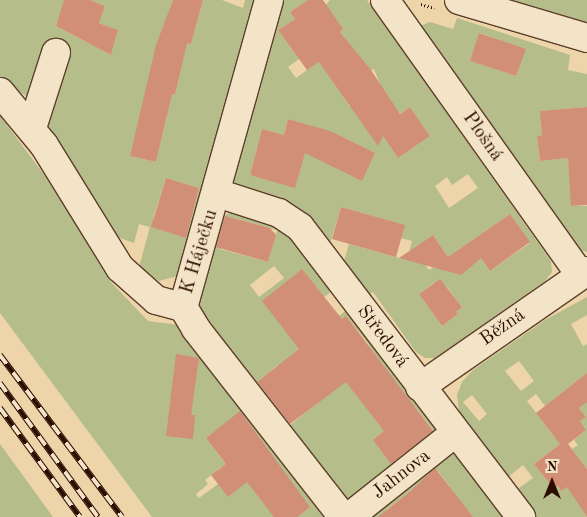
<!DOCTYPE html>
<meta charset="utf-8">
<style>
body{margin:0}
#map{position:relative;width:587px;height:517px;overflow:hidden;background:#edd4a9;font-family:"Old Standard TT",serif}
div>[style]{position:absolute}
.green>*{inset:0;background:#b5bd8a}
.building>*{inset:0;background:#d18f77}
.path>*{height:3px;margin-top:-1.5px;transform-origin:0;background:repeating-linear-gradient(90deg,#2d0d01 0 1px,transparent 0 3.5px)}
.roads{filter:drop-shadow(1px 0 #5d3f2b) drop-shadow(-1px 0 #5d3f2b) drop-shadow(0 1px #5d3f2b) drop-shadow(0 -1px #5d3f2b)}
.minor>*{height:28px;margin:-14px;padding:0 14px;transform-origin:14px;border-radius:14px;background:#f3e3c7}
.rail>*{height:5.5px;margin-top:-2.75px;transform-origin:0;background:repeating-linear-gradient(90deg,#f3e3c7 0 11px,#2d0d01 0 22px);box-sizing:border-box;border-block:1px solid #2d0d01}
span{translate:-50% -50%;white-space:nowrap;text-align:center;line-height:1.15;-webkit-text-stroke:5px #f3e3c7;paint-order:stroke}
.street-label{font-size:19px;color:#2d0d01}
.north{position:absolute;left:527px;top:457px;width:50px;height:50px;-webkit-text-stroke:4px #f3e3c7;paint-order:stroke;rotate:0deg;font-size:14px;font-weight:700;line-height:20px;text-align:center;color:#2d0d01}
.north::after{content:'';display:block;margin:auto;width:18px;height:22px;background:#2d0d01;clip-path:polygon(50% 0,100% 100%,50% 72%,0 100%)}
</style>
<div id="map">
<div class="green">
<div style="clip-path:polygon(evenodd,0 0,65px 0,56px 26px,111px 55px,118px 30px,99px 23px,105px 6px,90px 0,173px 0,158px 46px,158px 83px,175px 95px,184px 55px,174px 51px,178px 40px,191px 44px,203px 0,222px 0,243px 8px,245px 0,260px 0,181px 275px,159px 281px,139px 267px,150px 227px,139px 224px,134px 243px,106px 233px,52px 142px,46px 107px,0 81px,0 0,142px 110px,167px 116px,156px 162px,130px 156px,142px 110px,0 0,166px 178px,199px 188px,185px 237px,160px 230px,153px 218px,166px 178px)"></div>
<div style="clip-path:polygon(evenodd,279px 0,308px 0,290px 12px,295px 19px,278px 30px,299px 59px,288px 67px,296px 78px,347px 41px,340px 32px,343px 29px,325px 6px,330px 0,367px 0,551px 261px,552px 272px,545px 281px,435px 358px,425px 358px,416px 352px,373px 292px,365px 297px,342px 268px,349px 244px,407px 260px,412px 241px,401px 238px,404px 225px,341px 207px,328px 251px,235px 187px,231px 178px,279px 0,374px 69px,380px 84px,350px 107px,336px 85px,374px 69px,279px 0,410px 107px,430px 136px,398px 158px,379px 130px,396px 112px,401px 113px,410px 107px,279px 0,288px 119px,312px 126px,295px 187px,250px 175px,262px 129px,284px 135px,288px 119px,279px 0,468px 174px,478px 188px,449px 208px,435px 186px,447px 177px,452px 185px,468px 174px,279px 0,510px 214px,530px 243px,490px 271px,481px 258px,470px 266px,458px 250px,510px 214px,279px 0,433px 235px,448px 257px,429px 270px,414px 248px,433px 235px,279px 0,435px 282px,441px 291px,447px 287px,462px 307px,456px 312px,458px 314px,442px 326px,419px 294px,435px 282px)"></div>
<div style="clip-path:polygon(491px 0,587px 0,587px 30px)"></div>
<div style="clip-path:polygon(evenodd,457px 18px,570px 55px,568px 70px,587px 74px,587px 107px,541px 111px,542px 135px,537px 136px,540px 161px,568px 158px,572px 206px,587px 206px,587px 252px,579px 250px,417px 27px,430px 22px,453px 29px,457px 18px,480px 33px,525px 49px,516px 76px,470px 61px,480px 33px)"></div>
<div style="clip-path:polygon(evenodd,0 116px,52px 185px,109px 280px,148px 321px,179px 325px,329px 517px,298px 517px,310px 507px,295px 488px,274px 517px,152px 517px,0 313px,0 116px,240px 412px,226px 463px,225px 463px,206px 438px,240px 412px,0 116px,221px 467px,228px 496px,218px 484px,199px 498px,196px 494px,208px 484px,205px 480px,221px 467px)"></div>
<div style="clip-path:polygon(evenodd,235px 210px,280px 223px,333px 290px,324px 297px,302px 270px,299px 347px,348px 309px,443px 430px,345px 506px,200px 320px,198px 295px,221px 217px,235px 210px,229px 217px,277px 230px,268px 262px,220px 249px,229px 217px,235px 210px,274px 266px,284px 278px,259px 297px,250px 285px,274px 266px,235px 210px,346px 316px,369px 345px,356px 355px,300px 350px,346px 316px,235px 210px,278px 365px,309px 386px,320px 401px,289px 426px,256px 383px,278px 365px,235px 210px,359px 398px,409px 399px,378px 423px,359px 398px,235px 210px,415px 407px,435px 433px,393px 466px,373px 440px,415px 407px)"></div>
<div style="clip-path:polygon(evenodd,587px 297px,587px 315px,571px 324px,583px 346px,587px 344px,587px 383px,582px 377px,545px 406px,536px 394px,527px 401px,556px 439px,570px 436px,534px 464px,554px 489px,558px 486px,561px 491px,587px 472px,587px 504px,581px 508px,587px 517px,536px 517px,515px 491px,533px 478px,523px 465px,506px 479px,460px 418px,457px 395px,462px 382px,473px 370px,545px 320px,587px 297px,519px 361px,534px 381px,521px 391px,505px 371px,519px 361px,587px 297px,472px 395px,487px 414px,479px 421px,463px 402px,472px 395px)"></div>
<div style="clip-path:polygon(587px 401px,587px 469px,572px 449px,578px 445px,574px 440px,586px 430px,580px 421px,586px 417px,579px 408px)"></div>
<div style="clip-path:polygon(0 444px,53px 517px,0 517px)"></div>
<div style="clip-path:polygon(455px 446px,511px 517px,473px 517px,442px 494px,450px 487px,438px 471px,386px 510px,391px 517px,364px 517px)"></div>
</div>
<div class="building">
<div style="clip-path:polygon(64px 0,90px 0,105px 6px,99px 23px,118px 30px,111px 55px,56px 26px)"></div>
<div style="clip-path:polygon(173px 0,203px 0,191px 44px,187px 43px,175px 95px,172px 94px,156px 162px,130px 156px,156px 45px)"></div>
<div style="clip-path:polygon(308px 0,323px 0,343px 29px,340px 32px,371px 70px,400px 114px,410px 107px,430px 136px,398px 158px,383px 136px,378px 146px,319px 62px,307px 70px,278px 30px,295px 19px,290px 12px)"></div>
<div style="clip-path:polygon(479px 33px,526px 49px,516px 76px,470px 61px)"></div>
<div style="clip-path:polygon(587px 107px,587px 205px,571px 206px,568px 158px,540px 161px,537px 136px,542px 135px,540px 111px)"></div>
<div style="clip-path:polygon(288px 119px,330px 131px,375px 153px,362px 181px,305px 153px,295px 188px,250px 175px,262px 129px,284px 135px)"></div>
<div style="clip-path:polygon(166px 178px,199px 188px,186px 238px,151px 227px)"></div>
<div style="clip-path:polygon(341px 207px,405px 225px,396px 257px,332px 239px)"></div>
<div style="clip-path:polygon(510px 214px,530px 242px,490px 271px,481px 258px,461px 275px,399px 258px,433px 235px,448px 257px)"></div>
<div style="clip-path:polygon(225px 216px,270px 228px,276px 235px,268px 262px,216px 247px)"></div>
<div style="clip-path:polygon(302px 269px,342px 319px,346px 316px,433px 431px,391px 464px,373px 440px,384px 431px,346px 382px,290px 424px,257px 382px,299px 349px,262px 301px)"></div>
<div style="clip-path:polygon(440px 279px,462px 307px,456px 312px,458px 314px,442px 326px,419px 294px)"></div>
<div style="clip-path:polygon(176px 354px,199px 358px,191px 415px,195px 415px,193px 439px,166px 436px)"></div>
<div style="clip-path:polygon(587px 373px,587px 402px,579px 408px,586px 417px,580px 421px,586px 430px,568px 444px,587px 469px,587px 517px,567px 487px,561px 491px,558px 486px,554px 489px,534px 464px,560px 444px,536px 413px)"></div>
<div style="clip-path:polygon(240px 411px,310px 507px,298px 517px,274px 517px,247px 482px,228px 497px,211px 475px,226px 464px,206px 438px)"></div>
<div style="clip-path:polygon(435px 468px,473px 517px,378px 517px,412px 490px)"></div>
</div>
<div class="path">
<div style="left:421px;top:4px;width:14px;rotate:17deg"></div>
</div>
<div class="roads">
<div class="minor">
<div style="left:269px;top:0;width:319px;rotate:105.6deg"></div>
<div style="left:183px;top:307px;width:26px;rotate:59deg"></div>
<div style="left:196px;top:329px;width:239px;rotate:52deg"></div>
<div style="left:385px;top:0;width:336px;rotate:54.6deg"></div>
<div style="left:459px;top:0;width:134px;rotate:16.5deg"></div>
<div style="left:0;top:92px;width:69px;rotate:50.3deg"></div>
<div style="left:44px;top:145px;width:145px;rotate:58.3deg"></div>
<div style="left:120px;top:268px;width:48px;rotate:41.6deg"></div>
<div style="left:156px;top:300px;width:28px;rotate:15deg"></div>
<div style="left:32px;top:128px;width:79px;rotate:-72.3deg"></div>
<div style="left:217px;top:193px;width:65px;rotate:17.9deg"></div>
<div style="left:279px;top:213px;width:25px;rotate:34deg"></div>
<div style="left:300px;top:227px;width:365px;rotate:52.7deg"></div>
<div style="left:420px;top:387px;width:203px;rotate:-34.8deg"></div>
<div style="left:349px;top:517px;width:135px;rotate:-38.4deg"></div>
</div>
</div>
<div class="rail">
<div style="left:0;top:355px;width:203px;rotate:53deg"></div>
<div style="left:0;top:383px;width:166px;rotate:53.8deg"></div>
<div style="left:0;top:408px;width:135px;rotate:53.7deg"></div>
</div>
<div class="street-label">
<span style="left:482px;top:137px;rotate:55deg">Plošná</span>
<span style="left:200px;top:252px;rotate:-73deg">K Háječku</span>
<span style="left:503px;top:328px;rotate:-35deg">Běžná</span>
<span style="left:382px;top:337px;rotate:53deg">Středová</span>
<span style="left:402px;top:475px;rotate:-38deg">Jahnova</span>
</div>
<div class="north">N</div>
</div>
